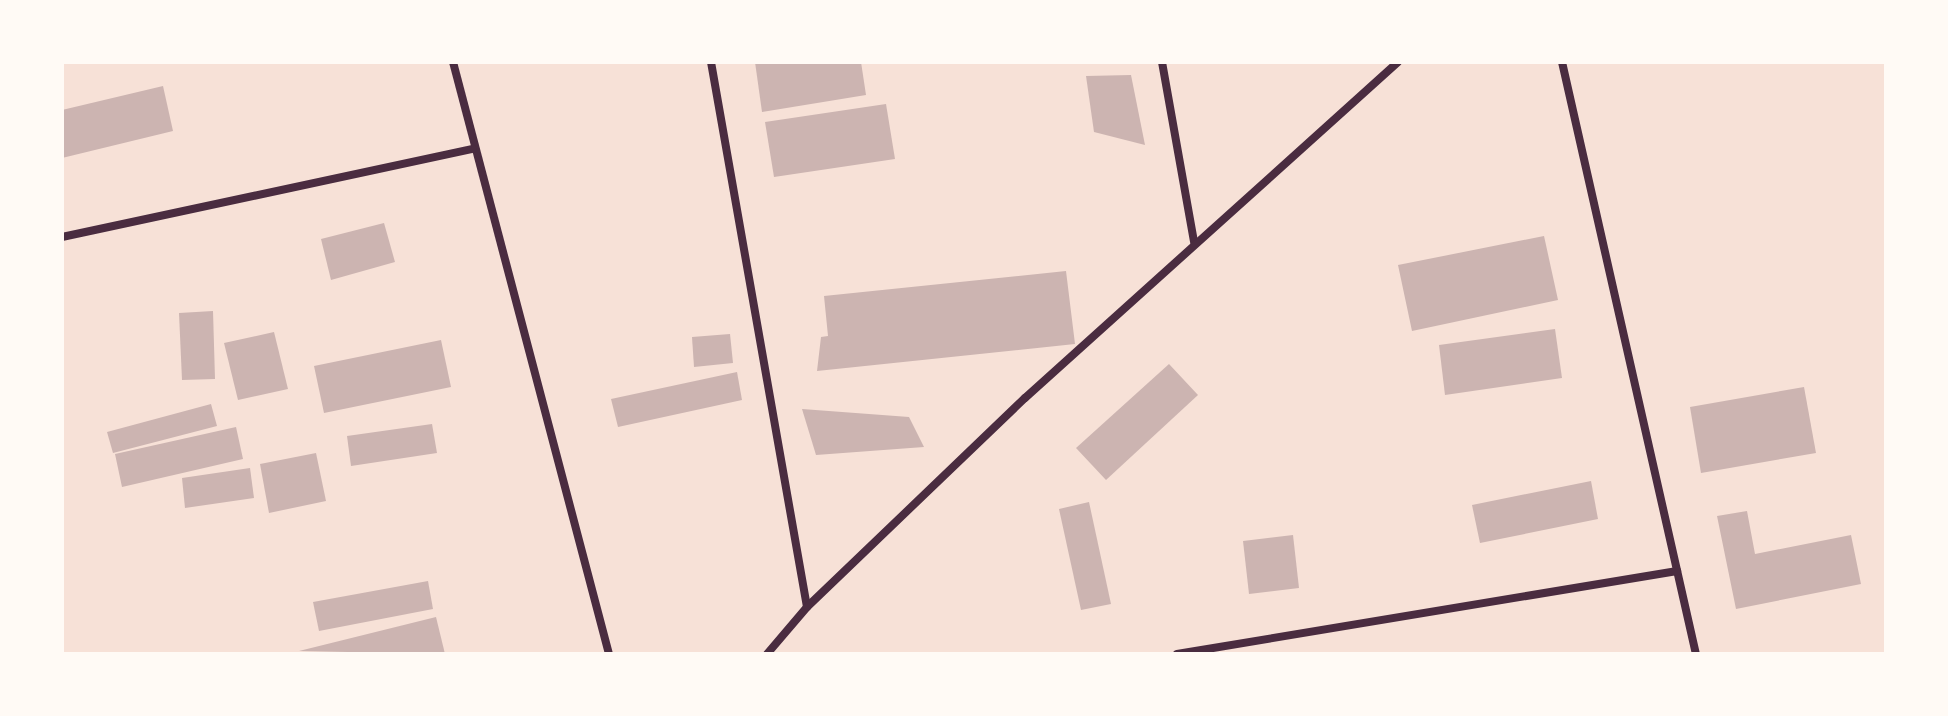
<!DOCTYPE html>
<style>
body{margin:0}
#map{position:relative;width:1948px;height:716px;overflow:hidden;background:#f7e1d7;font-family:"Source Serif 4",serif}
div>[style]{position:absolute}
.building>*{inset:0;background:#ccb4b1}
.minor>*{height:8px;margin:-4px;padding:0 4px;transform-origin:4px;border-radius:4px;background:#4a2c40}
span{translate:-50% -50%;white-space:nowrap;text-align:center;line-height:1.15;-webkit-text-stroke:8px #fffaf5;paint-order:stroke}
.frame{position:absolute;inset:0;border:64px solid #fffaf5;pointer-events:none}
</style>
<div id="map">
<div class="building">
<div style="clip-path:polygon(755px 62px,861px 62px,866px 95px,762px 112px)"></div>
<div style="clip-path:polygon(1131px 75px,1145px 145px,1094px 132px,1086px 76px)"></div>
<div style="clip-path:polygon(163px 86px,173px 131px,62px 158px,62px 110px)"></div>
<div style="clip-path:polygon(886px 104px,895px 159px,774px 177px,765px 122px)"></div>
<div style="clip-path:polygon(384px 223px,395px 262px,331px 280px,321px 239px)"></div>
<div style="clip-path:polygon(1544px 236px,1558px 300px,1412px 331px,1398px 265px)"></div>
<div style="clip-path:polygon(1066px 271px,1075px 344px,817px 371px,821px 337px,828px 336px,824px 296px)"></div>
<div style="clip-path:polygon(213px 311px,215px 379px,182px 380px,179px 313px)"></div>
<div style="clip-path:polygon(1555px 329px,1562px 378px,1445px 395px,1439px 345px)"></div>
<div style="clip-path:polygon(274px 332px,288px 389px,238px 400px,224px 343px)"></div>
<div style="clip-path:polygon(730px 334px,733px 363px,694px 367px,692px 337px)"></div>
<div style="clip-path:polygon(441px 340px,451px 387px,324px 413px,314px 366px)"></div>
<div style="clip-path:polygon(1169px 364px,1198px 395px,1106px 480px,1076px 448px)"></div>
<div style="clip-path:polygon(737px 372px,742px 400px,618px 427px,611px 399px)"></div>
<div style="clip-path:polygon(1804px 387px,1816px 453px,1701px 473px,1690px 407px)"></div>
<div style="clip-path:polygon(211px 404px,217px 426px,113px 453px,107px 432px)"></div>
<div style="clip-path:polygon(802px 409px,909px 417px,924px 447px,816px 455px)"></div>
<div style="clip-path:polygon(432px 424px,437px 453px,351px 466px,347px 436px)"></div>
<div style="clip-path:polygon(236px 427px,243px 459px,122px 487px,115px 454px)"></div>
<div style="clip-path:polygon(316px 453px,326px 501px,269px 513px,260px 464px)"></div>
<div style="clip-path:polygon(250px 468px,254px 498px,185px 508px,182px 478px)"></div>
<div style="clip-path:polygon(1591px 481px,1598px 519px,1480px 543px,1472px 505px)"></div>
<div style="clip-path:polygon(1089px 502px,1111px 604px,1081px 610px,1059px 509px)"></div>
<div style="clip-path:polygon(1747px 511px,1755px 554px,1851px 535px,1861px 584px,1736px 609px,1717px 516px)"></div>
<div style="clip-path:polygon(1293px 535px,1299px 588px,1249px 594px,1243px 541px)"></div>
<div style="clip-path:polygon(428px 581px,433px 609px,319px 631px,313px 602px)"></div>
<div style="clip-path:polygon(436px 617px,445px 654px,299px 651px)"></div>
</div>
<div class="minor">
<div style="left:453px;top:62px;width:612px;rotate:75.24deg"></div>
<div style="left:711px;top:62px;width:553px;rotate:80.01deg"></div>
<div style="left:1162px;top:62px;width:183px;rotate:79.9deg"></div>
<div style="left:1562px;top:62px;width:607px;rotate:77.25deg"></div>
<div style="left:62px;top:237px;width:420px;rotate:-12.1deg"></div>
<div style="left:767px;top:654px;width:62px;rotate:-49.6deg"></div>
<div style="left:807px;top:607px;width:302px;rotate:-43.8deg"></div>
<div style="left:1025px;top:398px;width:502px;rotate:-42.01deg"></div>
<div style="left:1177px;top:654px;width:507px;rotate:-9.43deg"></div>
</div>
<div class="frame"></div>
</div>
